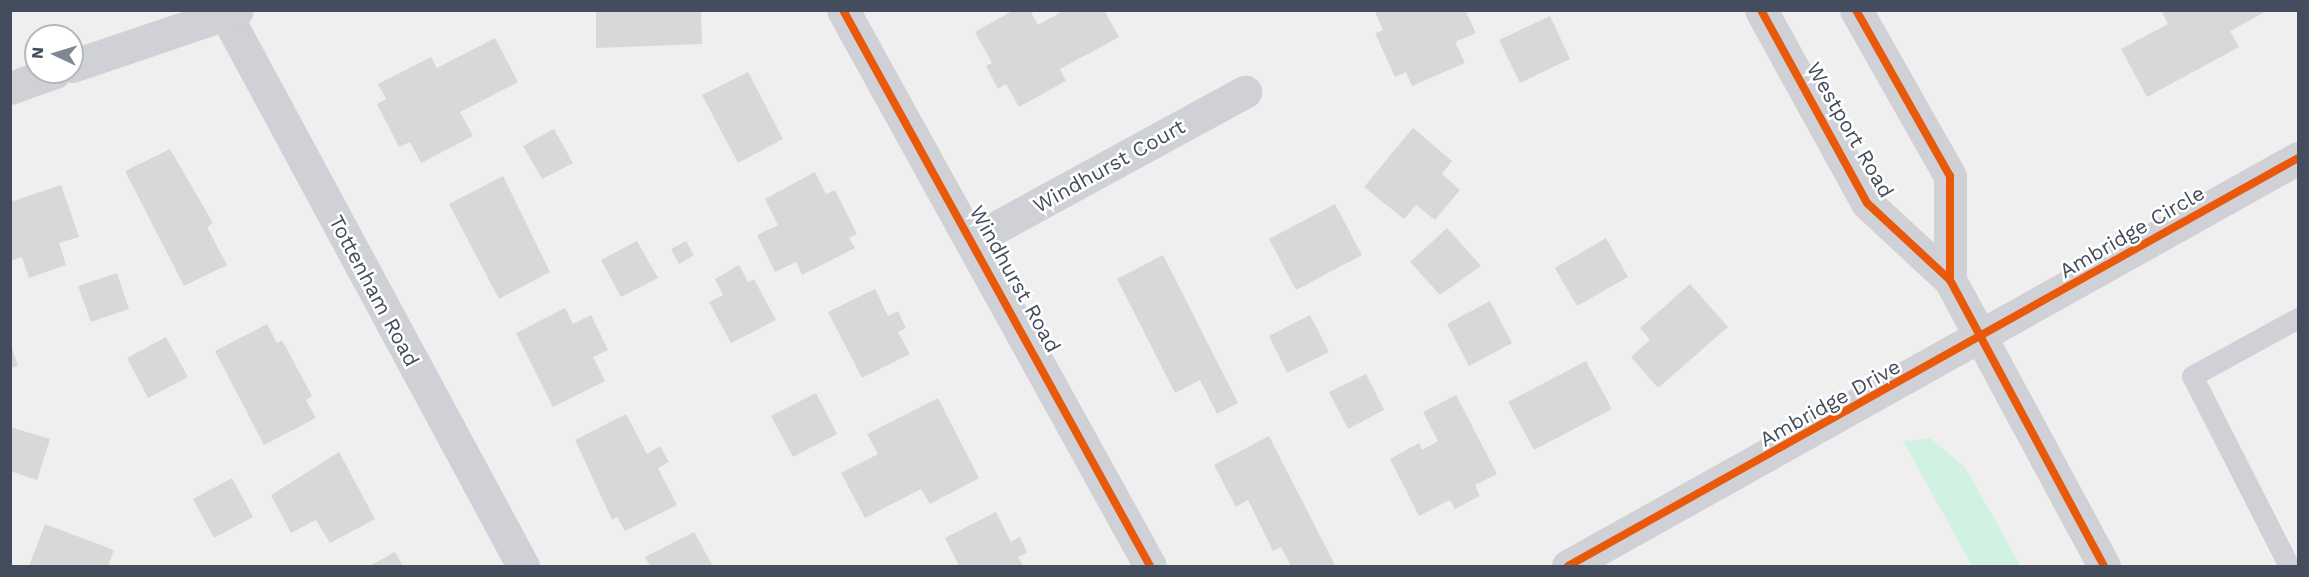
<!DOCTYPE html>
<style>
body{margin:0}
#map{position:relative;width:2309px;height:577px;overflow:hidden;background:#f0efef;font-family:"Work Sans",sans-serif}
div>[style]{position:absolute}
.green>*{inset:0;background:#d1f2e3}
.building>*{inset:0;background:#d8d8db}
.lane>*{height:21px;margin:-10.5px;padding:0 10.5px;transform-origin:10.5px;border-radius:10.5px;background:#d0d1d6}
.street>*{height:33px;margin:-16.5px;padding:0 16.5px;transform-origin:16.5px;border-radius:16.5px;background:#d0d1d6}
.secondary>*{height:33px;margin:-16.5px;padding:0 16.5px;transform-origin:16.5px;border-radius:16.5px;background:#cfd1d6}
.cycleway>*{height:8px;margin:-4px;padding:0 4px;transform-origin:4px;border-radius:4px;background:#e8590c}
span{translate:-50% -50%;white-space:nowrap;text-align:center;line-height:1.15;-webkit-text-stroke:5px #fff;paint-order:stroke}
.street-label{font-size:21px;color:#444d5e}
.frame{position:absolute;inset:0;border:12px solid #444d5e;pointer-events:none}
.north{position:absolute;left:24px;top:24px;width:60px;height:60px;box-sizing:border-box;background:#fff;border:2px solid #b4b8bf;border-radius:50%;rotate:274deg;font-size:16px;font-weight:700;line-height:24px;text-align:center;color:#444d5e}
.north::after{content:'';display:block;margin:auto;width:21px;height:27px;background:#808691;clip-path:polygon(50% 0,100% 100%,50% 72%,0 100%)}
</style>
<div id="map">
<div class="green">
<div style="clip-path:polygon(1930px 438px,1965px 467px,2021px 566px,1972px 566px,1903px 441px)"></div>
</div>
<div class="building">
<div style="clip-path:polygon(596px 10px,701px 10px,702px 44px,596px 48px)"></div>
<div style="clip-path:polygon(1014px 10px,1030px 10px,1038px 25px,1065px 10px,1104px 10px,1119px 37px,1060px 69px,1066px 81px,1019px 107px,1006px 84px,998px 89px,986px 66px,992px 63px,975px 32px)"></div>
<div style="clip-path:polygon(1374px 10px,1465px 10px,1476px 33px,1455px 42px,1465px 63px,1412px 86px,1406px 72px,1395px 77px,1375px 33px,1383px 30px)"></div>
<div style="clip-path:polygon(2161px 10px,2262px 10px,2263px 13px,2230px 31px,2239px 47px,2147px 97px,2121px 49px,2168px 24px)"></div>
<div style="clip-path:polygon(1550px 16px,1570px 59px,1520px 83px,1499px 40px)"></div>
<div style="clip-path:polygon(495px 38px,518px 82px,460px 112px,473px 136px,421px 163px,410px 142px,399px 147px,377px 104px,386px 99px,378px 84px,431px 57px,437px 68px)"></div>
<div style="clip-path:polygon(748px 72px,783px 139px,738px 163px,702px 95px)"></div>
<div style="clip-path:polygon(1413px 128px,1452px 161px,1442px 174px,1460px 190px,1435px 220px,1416px 205px,1404px 219px,1364px 187px)"></div>
<div style="clip-path:polygon(554px 129px,573px 163px,542px 179px,523px 146px)"></div>
<div style="clip-path:polygon(170px 149px,213px 223px,207px 227px,227px 265px,184px 286px,125px 171px)"></div>
<div style="clip-path:polygon(815px 172px,826px 194px,835px 190px,857px 234px,849px 238px,855px 248px,802px 275px,796px 262px,775px 272px,757px 235px,778px 225px,765px 199px)"></div>
<div style="clip-path:polygon(503px 176px,550px 272px,499px 299px,449px 204px)"></div>
<div style="clip-path:polygon(61px 185px,79px 237px,59px 243px,66px 265px,29px 278px,22px 257px,10px 261px,10px 202px)"></div>
<div style="clip-path:polygon(1335px 204px,1362px 255px,1296px 290px,1269px 239px)"></div>
<div style="clip-path:polygon(1447px 228px,1481px 266px,1440px 295px,1410px 262px)"></div>
<div style="clip-path:polygon(1606px 238px,1628px 277px,1577px 306px,1555px 268px)"></div>
<div style="clip-path:polygon(637px 241px,658px 278px,621px 297px,601px 260px)"></div>
<div style="clip-path:polygon(686px 241px,694px 255px,679px 264px,671px 249px)"></div>
<div style="clip-path:polygon(1163px 255px,1238px 403px,1217px 414px,1200px 380px,1175px 393px,1117px 279px)"></div>
<div style="clip-path:polygon(739px 265px,748px 282px,754px 279px,776px 320px,731px 343px,709px 302px,723px 295px,715px 279px)"></div>
<div style="clip-path:polygon(117px 273px,129px 309px,91px 322px,78px 286px)"></div>
<div style="clip-path:polygon(1690px 284px,1728px 327px,1658px 388px,1631px 357px,1650px 340px,1640px 328px)"></div>
<div style="clip-path:polygon(875px 289px,888px 316px,898px 311px,906px 328px,898px 332px,910px 354px,862px 378px,828px 312px)"></div>
<div style="clip-path:polygon(1490px 301px,1512px 343px,1469px 366px,1447px 324px)"></div>
<div style="clip-path:polygon(565px 308px,573px 324px,591px 315px,608px 350px,593px 357px,605px 381px,553px 407px,516px 333px)"></div>
<div style="clip-path:polygon(1310px 315px,1329px 352px,1287px 373px,1269px 336px)"></div>
<div style="clip-path:polygon(267px 324px,277px 343px,282px 340px,312px 396px,306px 400px,316px 418px,264px 445px,215px 351px)"></div>
<div style="clip-path:polygon(166px 337px,188px 377px,148px 398px,127px 358px)"></div>
<div style="clip-path:polygon(10px 343px,18px 366px,10px 368px)"></div>
<div style="clip-path:polygon(1586px 361px,1612px 409px,1534px 450px,1508px 402px)"></div>
<div style="clip-path:polygon(1366px 374px,1384px 410px,1348px 429px,1329px 392px)"></div>
<div style="clip-path:polygon(816px 393px,837px 434px,793px 457px,771px 416px)"></div>
<div style="clip-path:polygon(1456px 395px,1497px 474px,1475px 485px,1480px 496px,1455px 509px,1450px 500px,1419px 516px,1390px 459px,1419px 443px,1422px 450px,1438px 441px,1423px 412px)"></div>
<div style="clip-path:polygon(938px 398px,979px 478px,930px 504px,921px 489px,865px 518px,841px 473px,878px 454px,867px 434px)"></div>
<div style="clip-path:polygon(626px 414px,647px 454px,660px 446px,669px 462px,658px 468px,677px 505px,625px 531px,617px 517px,612px 520px,575px 440px)"></div>
<div style="clip-path:polygon(10px 427px,50px 439px,37px 480px,10px 471px)"></div>
<div style="clip-path:polygon(1269px 436px,1335px 565px,1332px 566px,1291px 566px,1281px 547px,1273px 551px,1248px 500px,1236px 507px,1214px 465px)"></div>
<div style="clip-path:polygon(339px 452px,375px 519px,330px 543px,316px 520px,291px 533px,271px 495px)"></div>
<div style="clip-path:polygon(232px 478px,253px 517px,214px 538px,193px 499px)"></div>
<div style="clip-path:polygon(996px 512px,1011px 542px,1020px 537px,1027px 553px,1018px 557px,1023px 566px,959px 566px,945px 538px)"></div>
<div style="clip-path:polygon(45px 524px,114px 550px,108px 566px,29px 566px)"></div>
<div style="clip-path:polygon(694px 532px,713px 566px,650px 566px,645px 557px)"></div>
<div style="clip-path:polygon(395px 552px,403px 566px,369px 566px)"></div>
</div>
<div class="lane">
<div style="left:2289px;top:566px;width:213px;rotate:-117deg"></div>
<div style="left:2192px;top:376px;width:121px;rotate:-28.7deg"></div>
</div>
<div class="street">
<div style="left:843px;top:10px;width:635px;rotate:61.09deg"></div>
<div style="left:226px;top:15px;width:626px;rotate:61.67deg"></div>
<div style="left:72px;top:66px;width:174px;rotate:-18.7deg"></div>
<div style="left:10px;top:88px;width:48px;rotate:-19.6deg"></div>
<div style="left:973px;top:240px;width:310px;rotate:-28.6deg"></div>
<div style="left:1568px;top:566px;width:836px;rotate:-29.2deg"></div>
</div>
<div class="secondary">
<div style="left:1761px;top:10px;width:220px;rotate:61.2deg"></div>
<div style="left:1867px;top:203px;width:113px;rotate:42.9deg"></div>
<div style="left:1950px;top:280px;width:325px;rotate:61.7deg"></div>
<div style="left:1856px;top:10px;width:191px;rotate:60.5deg"></div>
<div style="left:1950px;top:176px;width:104px;rotate:90deg"></div>
</div>
<div class="cycleway">
<div style="left:843px;top:10px;width:635px;rotate:61.09deg"></div>
<div style="left:1761px;top:10px;width:220px;rotate:61.2deg"></div>
<div style="left:1867px;top:203px;width:113px;rotate:42.9deg"></div>
<div style="left:1950px;top:280px;width:325px;rotate:61.7deg"></div>
<div style="left:1856px;top:10px;width:191px;rotate:60.5deg"></div>
<div style="left:1950px;top:176px;width:104px;rotate:90deg"></div>
<div style="left:1568px;top:566px;width:836px;rotate:-29.2deg"></div>
</div>
<div class="street-label">
<span style="left:1850px;top:130px;rotate:60deg">Westport Road</span>
<span style="left:1109px;top:166px;rotate:-29deg">Windhurst Court</span>
<span style="left:2132px;top:232px;rotate:-30deg">Ambridge Circle</span>
<span style="left:1015px;top:279px;rotate:61deg">Windhurst Road</span>
<span style="left:374px;top:291px;rotate:62deg">Tottenham Road</span>
<span style="left:1830px;top:403px;rotate:-29deg">Ambridge Drive</span>
</div>
<div class="frame"></div>
<div class="north">N</div>
</div>
